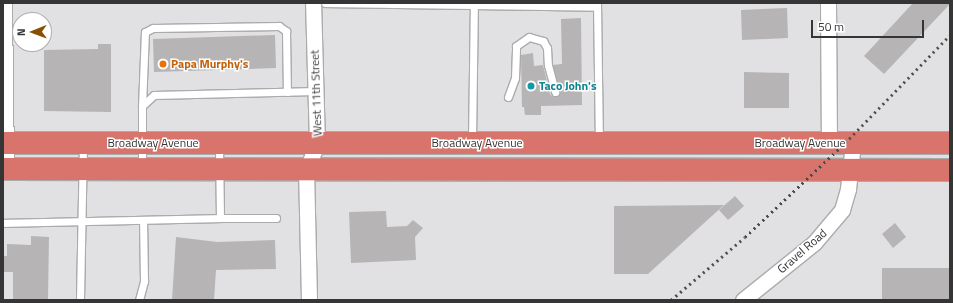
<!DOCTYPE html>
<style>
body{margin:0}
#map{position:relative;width:953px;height:303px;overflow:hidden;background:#e1e1e3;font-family:"Titillium Web",sans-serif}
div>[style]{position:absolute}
.building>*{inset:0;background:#b6b4b4}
.roads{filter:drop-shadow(1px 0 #ababac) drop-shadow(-1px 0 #ababac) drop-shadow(0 1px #ababac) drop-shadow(0 -1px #ababac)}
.lane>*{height:7px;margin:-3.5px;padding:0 3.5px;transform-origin:3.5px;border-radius:3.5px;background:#fff}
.street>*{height:15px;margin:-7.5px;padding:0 7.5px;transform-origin:7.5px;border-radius:7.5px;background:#fff}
.highway>*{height:22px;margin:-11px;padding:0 11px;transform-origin:11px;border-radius:11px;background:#d9746c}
.rail>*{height:3px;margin-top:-1.5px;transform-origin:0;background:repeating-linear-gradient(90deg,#4a4a4b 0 2px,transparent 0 6px)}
.dots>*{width:11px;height:11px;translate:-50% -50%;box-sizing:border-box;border:2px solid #fff;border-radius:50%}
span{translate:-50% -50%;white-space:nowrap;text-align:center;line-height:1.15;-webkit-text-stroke:3px #fff;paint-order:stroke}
.food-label{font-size:12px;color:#c56008;font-weight:700}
.left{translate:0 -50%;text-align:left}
.culture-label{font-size:12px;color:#0d838f;font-weight:700}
.street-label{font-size:12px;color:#353536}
.frame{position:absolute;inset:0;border:4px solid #353536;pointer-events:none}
.north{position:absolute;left:12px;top:12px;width:40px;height:40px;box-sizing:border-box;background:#fff;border:1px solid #aeaeaf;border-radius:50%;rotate:269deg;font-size:11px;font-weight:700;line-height:16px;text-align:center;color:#353536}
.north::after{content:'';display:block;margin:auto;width:14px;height:18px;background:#885101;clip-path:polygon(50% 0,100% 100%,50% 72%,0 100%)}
.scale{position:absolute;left:811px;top:20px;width:113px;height:18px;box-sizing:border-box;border:2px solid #353536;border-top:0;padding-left:5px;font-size:12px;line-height:14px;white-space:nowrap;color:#353536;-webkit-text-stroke:3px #fff;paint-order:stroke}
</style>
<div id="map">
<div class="building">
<div style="clip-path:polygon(913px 3px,950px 4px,884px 74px,864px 56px)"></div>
<div style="clip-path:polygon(787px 8px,788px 38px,742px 40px,741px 10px)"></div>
<div style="clip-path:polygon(581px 18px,582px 105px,541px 106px,541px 115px,525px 115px,524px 107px,522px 107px,521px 55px,533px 53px,534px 66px,543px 65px,550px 94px,553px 97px,558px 96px,560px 91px,553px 65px,562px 64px,561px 19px)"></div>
<div style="clip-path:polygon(275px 35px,276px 68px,154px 72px,153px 39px)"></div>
<div style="clip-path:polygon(98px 44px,111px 44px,111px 112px,44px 111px,44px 50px,98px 49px)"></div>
<div style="clip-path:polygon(744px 72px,789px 73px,789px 108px,744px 108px)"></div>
<div style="clip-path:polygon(735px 196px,744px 206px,728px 220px,719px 210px)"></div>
<div style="clip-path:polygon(724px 205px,648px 274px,614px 274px,614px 206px)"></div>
<div style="clip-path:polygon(386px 211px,387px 227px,407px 226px,413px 220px,423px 228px,415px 237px,416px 260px,351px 263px,349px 212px)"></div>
<div style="clip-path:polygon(895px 223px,906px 237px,893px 248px,882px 234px)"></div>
<div style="clip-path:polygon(31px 236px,49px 237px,48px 300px,13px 300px,13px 272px,3px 272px,3px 256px,7px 256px,7px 244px,31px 245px)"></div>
<div style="clip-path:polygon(176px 237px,217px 242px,275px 240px,276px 269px,216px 270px,214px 300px,172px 300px)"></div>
<div style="clip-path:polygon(882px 268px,950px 268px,950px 300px,882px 300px)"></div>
</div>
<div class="roads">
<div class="lane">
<div style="left:325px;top:3px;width:272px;rotate:0.8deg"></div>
<div style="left:597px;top:3px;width:138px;rotate:89.2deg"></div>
<div style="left:508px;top:97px;width:20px;rotate:-70deg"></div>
<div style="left:515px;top:78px;width:32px;rotate:-88deg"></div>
<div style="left:516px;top:46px;width:16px;rotate:-35deg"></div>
<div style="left:529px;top:37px;width:15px;rotate:16deg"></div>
<div style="left:543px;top:41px;width:8px;rotate:60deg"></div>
<div style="left:547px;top:48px;width:17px;rotate:87deg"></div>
<div style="left:548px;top:65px;width:28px;rotate:75deg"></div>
<div style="left:142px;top:106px;width:74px;rotate:-87.7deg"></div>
<div style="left:145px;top:32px;width:9px;rotate:-27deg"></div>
<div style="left:153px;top:28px;width:126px;rotate:-0.9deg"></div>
<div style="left:279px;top:26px;width:9px;rotate:36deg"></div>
<div style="left:286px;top:31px;width:61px;rotate:89.1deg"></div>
<div style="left:472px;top:141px;width:136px;rotate:-89.2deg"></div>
<div style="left:142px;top:166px;width:60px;rotate:-90deg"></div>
<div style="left:142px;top:106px;width:16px;rotate:-43deg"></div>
<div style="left:154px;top:95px;width:162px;rotate:-1.4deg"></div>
<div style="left:220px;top:218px;width:56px"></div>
<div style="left:3px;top:223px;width:217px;rotate:-1.3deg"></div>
<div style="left:220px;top:218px;width:72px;rotate:-90.8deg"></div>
<div style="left:80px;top:300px;width:154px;rotate:-88.9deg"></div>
<div style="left:139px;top:300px;width:20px;rotate:-75deg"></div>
<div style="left:144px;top:281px;width:61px;rotate:-90.9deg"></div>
</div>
<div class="street">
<div style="left:4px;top:3px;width:166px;rotate:89.3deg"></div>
<div style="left:828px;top:3px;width:139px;rotate:89.6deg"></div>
<div style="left:309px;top:300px;width:129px;rotate:-91.3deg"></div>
<div style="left:306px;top:171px;width:29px;rotate:-68deg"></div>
<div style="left:317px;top:144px;width:141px;rotate:-91.6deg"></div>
<div style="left:743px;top:300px;width:91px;rotate:-38.8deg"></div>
<div style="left:814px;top:243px;width:43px;rotate:-49.7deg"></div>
<div style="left:842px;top:210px;width:22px;rotate:-74deg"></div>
<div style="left:848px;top:189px;width:46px;rotate:-83.8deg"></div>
</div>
<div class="highway">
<div style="left:3px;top:143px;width:947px"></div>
<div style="left:3px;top:169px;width:947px;rotate:0.06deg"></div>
</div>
</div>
<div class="rail">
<div style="left:671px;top:300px;width:97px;rotate:-40.4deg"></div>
<div style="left:745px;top:237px;width:137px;rotate:-43.2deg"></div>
<div style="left:845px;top:143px;width:151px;rotate:-45.8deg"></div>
</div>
<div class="dots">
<div style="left:163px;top:64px;background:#e8710a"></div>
<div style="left:531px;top:86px;background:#0f9aa8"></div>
</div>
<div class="food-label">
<span class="left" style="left:171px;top:64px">Papa Murphy's</span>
</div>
<div class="culture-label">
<span class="left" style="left:539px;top:86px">Taco John's</span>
</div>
<div class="street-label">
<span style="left:316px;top:93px;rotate:-92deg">West 11th Street</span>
<span style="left:153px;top:143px">Broadway Avenue</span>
<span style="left:477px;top:143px">Broadway Avenue</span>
<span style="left:800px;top:143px">Broadway Avenue</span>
<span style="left:802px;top:251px;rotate:-41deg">Gravel Road</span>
</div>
<div class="frame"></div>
<div class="north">N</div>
<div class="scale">50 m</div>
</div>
